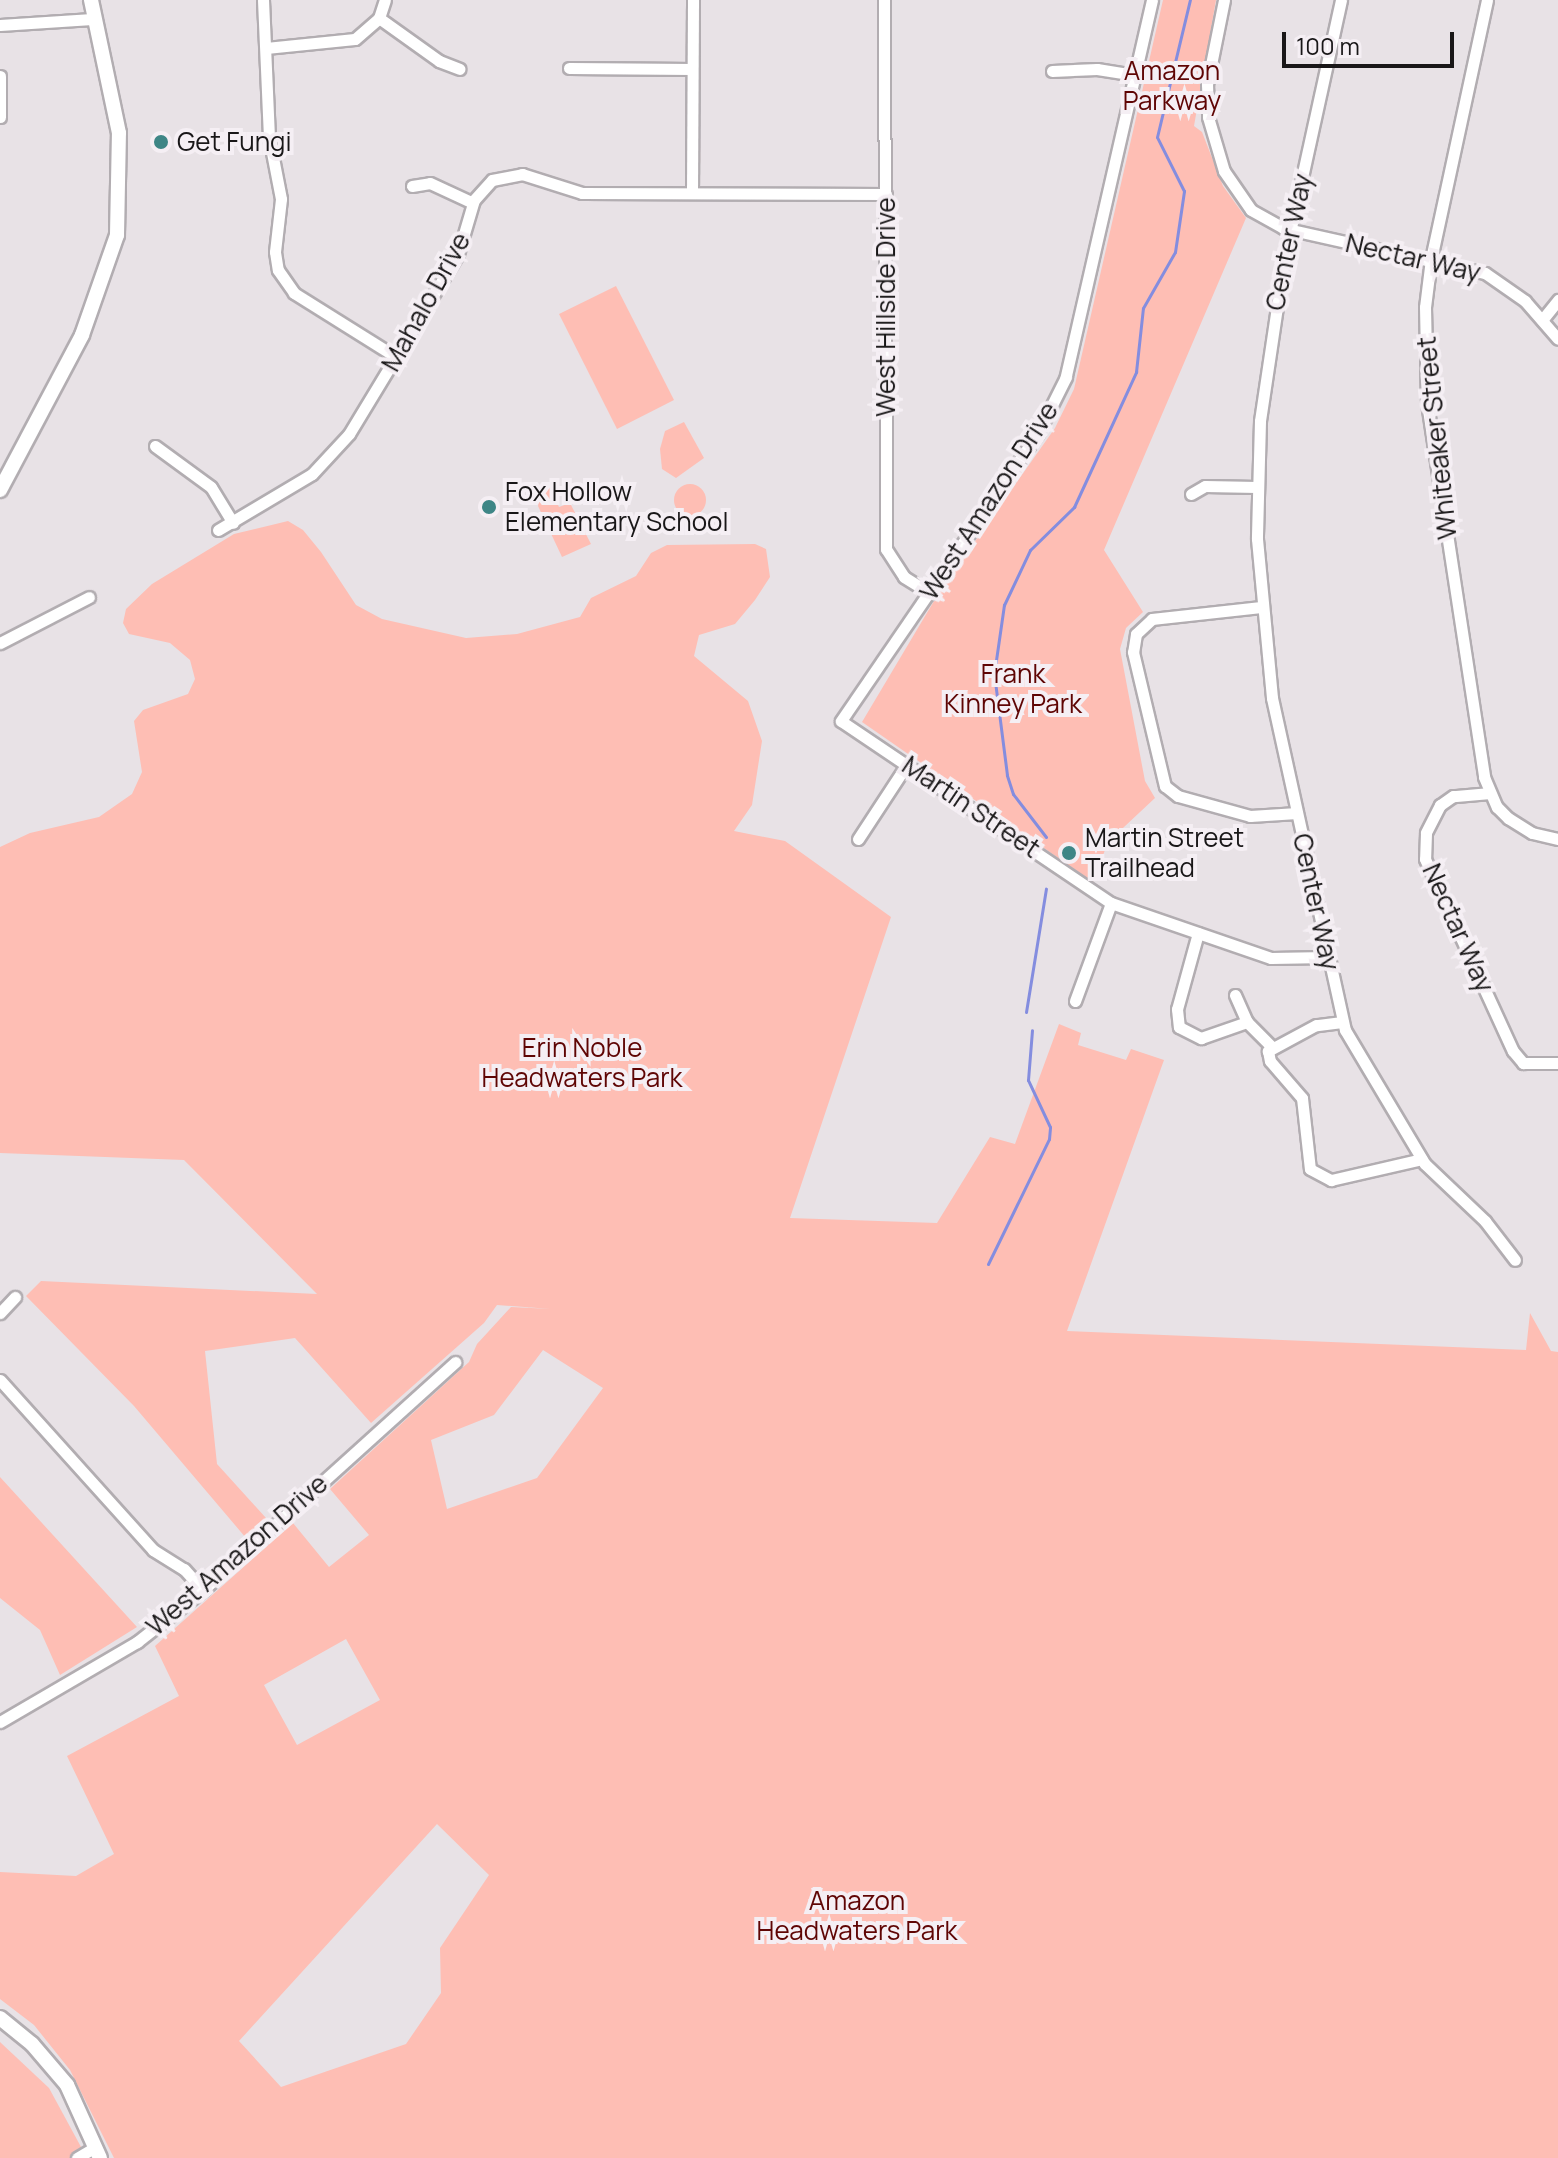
<!DOCTYPE html>
<style>
body{margin:0}
#map{position:relative;width:1558px;height:2158px;overflow:hidden;background:#e8e2e6;font-family:Manrope,sans-serif}
div>[style]{position:absolute}
.green>*{inset:0;background:#febeb4}
.round{border-radius:50%}
.stream>*{height:3px;margin:-1.5px;padding:0 1.5px;transform-origin:1.5px;border-radius:1.5px;background:#848ddf}
.roads{filter:drop-shadow(2px 0 #b2adb1) drop-shadow(-2px 0 #b2adb1) drop-shadow(0 2px #b2adb1) drop-shadow(0 -2px #b2adb1)}
.minor>*{height:11px;margin:-5.5px;padding:0 5.5px;transform-origin:5.5px;border-radius:5.5px;background:#fff}
.major>*{height:14px;margin:-7px;padding:0 7px;transform-origin:7px;border-radius:7px;background:#fff}
.dots>*{width:22px;height:22px;translate:-50% -50%;box-sizing:border-box;border:4px solid #f5eff4;border-radius:50%}
span{translate:-50% -50%;white-space:nowrap;text-align:center;line-height:1.15;-webkit-text-stroke:8px #f5eff4;paint-order:stroke}
.park-label{font-size:26px;color:#5f0504}
.poi-label{font-size:26px;color:#191718}
.left{translate:0 -50%;text-align:left}
.street-label{font-size:26px;color:#191718}
.scale{position:absolute;left:1282px;top:32px;width:172px;height:36px;box-sizing:border-box;border:4px solid #191718;border-top:0;padding-left:10px;font-size:24px;line-height:28px;white-space:nowrap;color:#191718;-webkit-text-stroke:6px #f5eff4;paint-order:stroke}
</style>
<div id="map">
<div class="green">
<div style="clip-path:polygon(1163px 0,1216px 0,1194px 126px,1202px 132px,1223px 186px,1246px 218px,1104px 550px,1143px 612px,1126px 628px,1120px 649px,1145px 781px,1155px 798px,1108px 842px,1093px 882px,862px 722px,940px 591px,1055px 428px,1074px 389px)"></div>
<div style="clip-path:polygon(616px 286px,674px 400px,617px 429px,559px 314px)"></div>
<div style="clip-path:polygon(684px 422px,704px 458px,676px 478px,662px 469px,660px 449px,665px 431px)"></div>
<div class="round" style="left:674px;top:484px;width:32px;height:32px"></div>
<div style="clip-path:polygon(549px 486px,559px 507px,570px 503px,591px 544px,562px 557px,538px 506px,541px 490px)"></div>
<div style="clip-path:polygon(evenodd,288px 521px,303px 530px,321px 552px,356px 605px,382px 619px,466px 638px,517px 634px,580px 617px,591px 598px,636px 576px,651px 553px,667px 545px,755px 544px,766px 549px,770px 577px,755px 600px,735px 624px,699px 635px,694px 656px,748px 701px,762px 741px,752px 805px,734px 831px,785px 841px,891px 917px,790px 1218px,937px 1223px,990px 1137px,1015px 1144px,1059px 1024px,1081px 1033px,1078px 1045px,1126px 1060px,1131px 1049px,1164px 1060px,1067px 1331px,1526px 1350px,1530px 1313px,1551px 1351px,1558px 1352px,1558px 2158px,114px 2158px,70px 2070px,34px 2025px,0 1999px,0 1872px,76px 1876px,114px 1854px,67px 1756px,179px 1696px,155px 1646px,293px 1523px,329px 1567px,369px 1535px,330px 1489px,469px 1362px,477px 1344px,511px 1307px,551px 1309px,497px 1305px,484px 1323px,371px 1423px,295px 1338px,205px 1351px,217px 1464px,266px 1518px,246px 1538px,134px 1406px,26px 1296px,41px 1281px,317px 1294px,184px 1160px,0 1153px,0 847px,30px 833px,99px 817px,132px 794px,142px 772px,134px 721px,143px 710px,188px 694px,195px 679px,190px 660px,170px 643px,129px 634px,123px 623px,126px 609px,152px 584px,234px 534px,288px 521px,543px 1350px,603px 1388px,537px 1478px,447px 1509px,431px 1440px,494px 1415px,543px 1350px,288px 521px,346px 1639px,380px 1700px,297px 1745px,264px 1685px,346px 1639px,288px 521px,437px 1824px,489px 1875px,440px 1948px,441px 1993px,406px 2044px,281px 2087px,239px 2041px,437px 1824px)"></div>
<div style="clip-path:polygon(0 1477px,137px 1627px,60px 1675px,40px 1630px,0 1598px)"></div>
<div style="clip-path:polygon(0 2042px,49px 2088px,87px 2158px,0 2158px)"></div>
</div>
<div class="stream">
<div style="left:1046px;top:837px;width:54px;rotate:-127.5deg"></div>
<div style="left:1013px;top:794px;width:20px;rotate:-108deg"></div>
<div style="left:1007px;top:775px;width:102px;rotate:-97.3deg"></div>
<div style="left:994px;top:674px;width:70px;rotate:-81.8deg"></div>
<div style="left:1004px;top:605px;width:61px;rotate:-64.7deg"></div>
<div style="left:1030px;top:550px;width:62px;rotate:-44.3deg"></div>
<div style="left:1074px;top:507px;width:149px;rotate:-65.3deg"></div>
<div style="left:1136px;top:372px;width:64px;rotate:-83.8deg"></div>
<div style="left:1143px;top:308px;width:64px;rotate:-60.3deg"></div>
<div style="left:1175px;top:252px;width:62px;rotate:-81.6deg"></div>
<div style="left:1184px;top:191px;width:60px;rotate:-116.6deg"></div>
<div style="left:1157px;top:137px;width:141px;rotate:-76.5deg"></div>
<div style="left:1026px;top:1012px;width:125px;rotate:-80.8deg"></div>
<div style="left:988px;top:1264px;width:139px;rotate:-64deg"></div>
<div style="left:1049px;top:1139px;width:12px;rotate:-85deg"></div>
<div style="left:1050px;top:1127px;width:52px;rotate:-115.1deg"></div>
<div style="left:1028px;top:1080px;width:50px;rotate:-85.4deg"></div>
</div>
<div class="roads">
<div class="minor">
<div style="left:263px;top:0;width:137px;rotate:87.5deg"></div>
<div style="left:269px;top:137px;width:63px;rotate:79deg"></div>
<div style="left:281px;top:199px;width:53px;rotate:96.5deg"></div>
<div style="left:275px;top:252px;width:18px;rotate:81deg"></div>
<div style="left:278px;top:270px;width:28px;rotate:55deg"></div>
<div style="left:294px;top:293px;width:120px;rotate:32.1deg"></div>
<div style="left:884px;top:0;width:549px;rotate:89.79deg"></div>
<div style="left:886px;top:549px;width:33px;rotate:57deg"></div>
<div style="left:904px;top:577px;width:31px;rotate:32deg"></div>
<div style="left:1152px;top:0;width:387px;rotate:102.9deg"></div>
<div style="left:1066px;top:377px;width:63px;rotate:116.6deg"></div>
<div style="left:1038px;top:433px;width:349px;rotate:124.4deg"></div>
<div style="left:841px;top:721px;width:326px;rotate:34deg"></div>
<div style="left:1111px;top:903px;width:169px;rotate:19deg"></div>
<div style="left:1271px;top:958px;width:56px;rotate:-1deg"></div>
<div style="left:1224px;top:0;width:86px;rotate:101.4deg"></div>
<div style="left:1207px;top:84px;width:33px;rotate:88deg"></div>
<div style="left:1208px;top:117px;width:56px;rotate:73.5deg"></div>
<div style="left:1224px;top:171px;width:47px;rotate:55.3deg"></div>
<div style="left:1251px;top:210px;width:37px;rotate:29deg"></div>
<div style="left:1283px;top:228px;width:207px;rotate:12.6deg"></div>
<div style="left:1485px;top:273px;width:49px;rotate:35deg"></div>
<div style="left:1525px;top:301px;width:50px;rotate:49deg"></div>
<div style="left:1341px;top:0;width:266px;rotate:102.4deg"></div>
<div style="left:1284px;top:260px;width:163px;rotate:98.5deg"></div>
<div style="left:1260px;top:421px;width:118px;rotate:91.5deg"></div>
<div style="left:1257px;top:539px;width:160px;rotate:84.6deg"></div>
<div style="left:1272px;top:698px;width:340px;rotate:77.6deg"></div>
<div style="left:1345px;top:1030px;width:156px;rotate:59.2deg"></div>
<div style="left:1425px;top:1164px;width:83px;rotate:43.5deg"></div>
<div style="left:1485px;top:1221px;width:49px;rotate:52.4deg"></div>
<div style="left:1487px;top:0;width:265px;rotate:102.2deg"></div>
<div style="left:1431px;top:259px;width:48px;rotate:97.1deg"></div>
<div style="left:1425px;top:307px;width:96px;rotate:88.8deg"></div>
<div style="left:1427px;top:403px;width:378px;rotate:81.3deg"></div>
<div style="left:1484px;top:777px;width:33px;rotate:67deg"></div>
<div style="left:1497px;top:807px;width:16px;rotate:45deg"></div>
<div style="left:1508px;top:818px;width:28px;rotate:32deg"></div>
<div style="left:1532px;top:833px;width:27px;rotate:13deg"></div>
<div style="left:379px;top:18px;width:74px;rotate:35.6deg"></div>
<div style="left:439px;top:61px;width:22px;rotate:21deg"></div>
<div style="left:0;top:25px;width:92px;rotate:-3.7deg"></div>
<div style="left:266px;top:48px;width:89px;rotate:-5.8deg"></div>
<div style="left:355px;top:39px;width:32px;rotate:-41deg"></div>
<div style="left:379px;top:18px;width:19px;rotate:-72deg"></div>
<div style="left:569px;top:68px;width:123px;rotate:0.5deg"></div>
<div style="left:1052px;top:71px;width:45px;rotate:-2.5deg"></div>
<div style="left:1097px;top:69px;width:39px;rotate:9deg"></div>
<div style="left:0;top:76px;width:41px;rotate:90deg"></div>
<div style="left:412px;top:186px;width:18px;rotate:-9deg"></div>
<div style="left:430px;top:183px;width:47px;rotate:24.9deg"></div>
<div style="left:692px;top:193px;width:193px;rotate:-89.7deg"></div>
<div style="left:1542px;top:320px;width:26px;rotate:-51deg"></div>
<div style="left:155px;top:446px;width:69px;rotate:36.2deg"></div>
<div style="left:211px;top:487px;width:42px;rotate:58.6deg"></div>
<div style="left:1191px;top:494px;width:16px;rotate:-30deg"></div>
<div style="left:1205px;top:486px;width:52px;rotate:1.1deg"></div>
<div style="left:218px;top:530px;width:109px;rotate:-30.8deg"></div>
<div style="left:312px;top:474px;width:54px;rotate:-47.2deg"></div>
<div style="left:349px;top:434px;width:210px;rotate:-58.8deg"></div>
<div style="left:458px;top:254px;width:56px;rotate:-73.5deg"></div>
<div style="left:474px;top:200px;width:27px;rotate:-48deg"></div>
<div style="left:492px;top:180px;width:31px;rotate:-11deg"></div>
<div style="left:522px;top:174px;width:63px;rotate:17.6deg"></div>
<div style="left:582px;top:193px;width:304px;rotate:0.2deg"></div>
<div style="left:1261px;top:607px;width:110px;rotate:173.7deg"></div>
<div style="left:1152px;top:619px;width:22px;rotate:137deg"></div>
<div style="left:1136px;top:634px;width:18px;rotate:99deg"></div>
<div style="left:1133px;top:652px;width:138px;rotate:76.6deg"></div>
<div style="left:1165px;top:786px;width:16px;rotate:38deg"></div>
<div style="left:1178px;top:796px;width:75px;rotate:15.5deg"></div>
<div style="left:1250px;top:816px;width:47px;rotate:-3.7deg"></div>
<div style="left:0;top:643px;width:100px;rotate:-27.3deg"></div>
<div style="left:1490px;top:793px;width:37px;rotate:175deg"></div>
<div style="left:1453px;top:796px;width:16px;rotate:145deg"></div>
<div style="left:1440px;top:805px;width:31px;rotate:117deg"></div>
<div style="left:1426px;top:833px;width:26px;rotate:92deg"></div>
<div style="left:1425px;top:859px;width:211px;rotate:65.4deg"></div>
<div style="left:1513px;top:1051px;width:16px;rotate:50deg"></div>
<div style="left:1523px;top:1063px;width:35px"></div>
<div style="left:858px;top:839px;width:90px;rotate:-56.8deg"></div>
<div style="left:1198px;top:933px;width:79px;rotate:105.4deg"></div>
<div style="left:1177px;top:1009px;width:18px;rotate:84deg"></div>
<div style="left:1179px;top:1027px;width:25px;rotate:27deg"></div>
<div style="left:1201px;top:1038px;width:49px;rotate:-19.2deg"></div>
<div style="left:1247px;top:1022px;width:34px;rotate:45deg"></div>
<div style="left:1235px;top:995px;width:30px;rotate:66deg"></div>
<div style="left:1075px;top:1001px;width:104px;rotate:-69.8deg"></div>
<div style="left:1342px;top:1022px;width:26px;rotate:173deg"></div>
<div style="left:1316px;top:1025px;width:55px;rotate:151.6deg"></div>
<div style="left:1268px;top:1051px;width:10px;rotate:79deg"></div>
<div style="left:1270px;top:1061px;width:49px;rotate:49.1deg"></div>
<div style="left:1302px;top:1098px;width:71px;rotate:83.6deg"></div>
<div style="left:1310px;top:1169px;width:24px;rotate:28deg"></div>
<div style="left:1331px;top:1180px;width:93px;rotate:-13deg"></div>
<div style="left:0;top:1313px;width:22px;rotate:-47deg"></div>
<div style="left:0;top:1380px;width:229px;rotate:48deg"></div>
<div style="left:153px;top:1550px;width:36px;rotate:32deg"></div>
<div style="left:184px;top:1569px;width:28px;rotate:48deg"></div>
<div style="left:0;top:1722px;width:159px;rotate:-30.3deg"></div>
<div style="left:137px;top:1642px;width:84px;rotate:-38.2deg"></div>
<div style="left:203px;top:1590px;width:340px;rotate:-42.1deg"></div>
<div style="left:77px;top:2158px;width:21px;rotate:-31deg"></div>
</div>
<div class="major">
<div style="left:0;top:490px;width:175px;rotate:-62.1deg"></div>
<div style="left:82px;top:335px;width:106px;rotate:-70.7deg"></div>
<div style="left:117px;top:235px;width:102px;rotate:-88.9deg"></div>
<div style="left:119px;top:133px;width:136px;rotate:-101.9deg"></div>
<div style="left:0;top:2018px;width:41px;rotate:39.1deg"></div>
<div style="left:32px;top:2044px;width:54px;rotate:49.5deg"></div>
<div style="left:67px;top:2085px;width:80px;rotate:65.7deg"></div>
</div>
</div>
<div class="dots">
<div style="left:161px;top:142px;background:#3e8686"></div>
<div style="left:489px;top:507px;background:#3e8686"></div>
<div style="left:1069px;top:853px;background:#3e8686"></div>
</div>
<div class="park-label">
<span style="left:1172px;top:86px">Amazon<br>Parkway</span>
<span style="left:1013px;top:689px">Frank<br>Kinney Park</span>
<span style="left:582px;top:1063px">Erin Noble<br>Headwaters Park</span>
<span style="left:857px;top:1916px">Amazon<br>Headwaters Park</span>
</div>
<div class="poi-label">
<span class="left" style="left:177px;top:142px">Get Fungi</span>
<span class="left" style="left:505px;top:507px">Fox Hollow<br>Elementary School</span>
<span class="left" style="left:1085px;top:853px">Martin Street<br>Trailhead</span>
</div>
<div class="street-label">
<span style="left:1289px;top:242px;rotate:-78deg">Center Way</span>
<span style="left:1413px;top:258px;rotate:13deg">Nectar Way</span>
<span style="left:426px;top:302px;rotate:-61deg">Mahalo Drive</span>
<span style="left:886px;top:307px;rotate:-90deg">West Hillside Drive</span>
<span style="left:1437px;top:438px;rotate:-96deg">Whiteaker Street</span>
<span style="left:989px;top:501px;rotate:-57deg">West Amazon Drive</span>
<span style="left:971px;top:807px;rotate:34deg">Martin Street</span>
<span style="left:1316px;top:902px;rotate:78deg">Center Way</span>
<span style="left:1458px;top:928px;rotate:66deg">Nectar Way</span>
<span style="left:237px;top:1555px;rotate:-41deg">West Amazon Drive</span>
</div>
<div class="scale">100 m</div>
</div>
